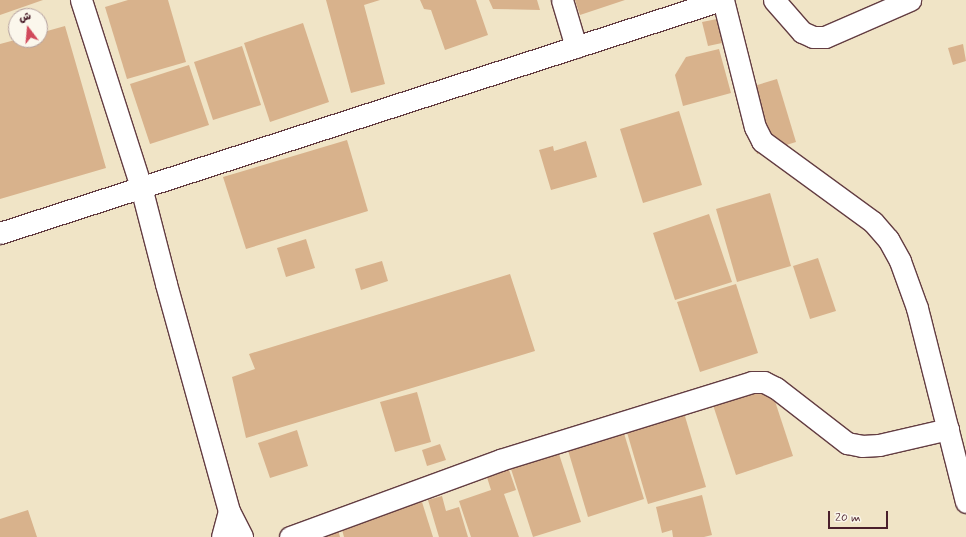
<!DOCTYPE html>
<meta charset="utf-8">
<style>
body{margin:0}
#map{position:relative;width:966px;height:537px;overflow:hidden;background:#f0e4c6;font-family:Mynerve,"Playpen Sans Arabic",sans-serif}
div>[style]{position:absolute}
.building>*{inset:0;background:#d8b28c}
.roads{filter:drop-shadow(1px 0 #633d42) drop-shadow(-1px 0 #633d42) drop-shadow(0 1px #633d42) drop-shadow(0 -1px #633d42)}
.minor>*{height:21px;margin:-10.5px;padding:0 10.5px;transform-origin:10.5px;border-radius:10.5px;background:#fff}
span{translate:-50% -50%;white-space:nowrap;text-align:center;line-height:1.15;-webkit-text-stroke:3px #fbf7ec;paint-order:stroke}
.north{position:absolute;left:8px;top:8px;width:40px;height:40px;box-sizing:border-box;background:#fbf7ec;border:1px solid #b4a19f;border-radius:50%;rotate:344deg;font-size:11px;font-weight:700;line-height:16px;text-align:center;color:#4a1f2b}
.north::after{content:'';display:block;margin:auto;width:14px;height:18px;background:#d1495b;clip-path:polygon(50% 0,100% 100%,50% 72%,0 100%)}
.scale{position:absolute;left:828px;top:511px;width:60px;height:18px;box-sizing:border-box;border:2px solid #4a1f2b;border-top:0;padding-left:5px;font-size:12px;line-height:14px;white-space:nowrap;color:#4a1f2b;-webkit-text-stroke:3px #fbf7ec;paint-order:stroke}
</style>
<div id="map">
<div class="building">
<div style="clip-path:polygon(0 0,43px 0,0 15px)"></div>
<div style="clip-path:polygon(128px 0,168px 0,186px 62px,127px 79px,105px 7px)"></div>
<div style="clip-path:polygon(326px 0,380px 0,364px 5px,385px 84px,351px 93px)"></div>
<div style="clip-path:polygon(420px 0,476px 0,488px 35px,445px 50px,431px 10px,424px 9px)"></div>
<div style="clip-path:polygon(489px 0,537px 0,540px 10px,493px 9px)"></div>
<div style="clip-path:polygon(575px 0,625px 0,580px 15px)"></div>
<div style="clip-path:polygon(717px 19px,722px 43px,708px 46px,702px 22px)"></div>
<div style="clip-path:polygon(303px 23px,329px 102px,270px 122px,244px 43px)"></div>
<div style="clip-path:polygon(65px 26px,106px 168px,0 199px,0 44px,15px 40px,40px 40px,40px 33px)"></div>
<div style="clip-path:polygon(963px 44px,966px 61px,953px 65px,948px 48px)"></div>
<div style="clip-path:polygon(242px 46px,261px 105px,213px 120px,194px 62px)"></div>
<div style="clip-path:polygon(719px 49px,731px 93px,683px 106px,675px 75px,686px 57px)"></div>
<div style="clip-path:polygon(189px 65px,209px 125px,150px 144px,130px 84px)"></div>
<div style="clip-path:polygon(777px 79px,796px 142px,757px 154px,738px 91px)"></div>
<div style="clip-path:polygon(679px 111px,702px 185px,643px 203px,620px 129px)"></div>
<div style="clip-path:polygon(347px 140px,368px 211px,246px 249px,223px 177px)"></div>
<div style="clip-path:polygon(586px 141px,597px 177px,551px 190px,539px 150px,553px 146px,554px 151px)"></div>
<div style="clip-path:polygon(770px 193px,791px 266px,737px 282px,716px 209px)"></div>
<div style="clip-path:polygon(709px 214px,732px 282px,675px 300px,653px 233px)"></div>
<div style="clip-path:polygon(306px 239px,315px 268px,286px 277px,277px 248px)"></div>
<div style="clip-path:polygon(818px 258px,836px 311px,810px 319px,793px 266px)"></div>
<div style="clip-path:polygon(382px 261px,388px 281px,361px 290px,355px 269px)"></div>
<div style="clip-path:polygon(510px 274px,535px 351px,246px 438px,232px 377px,255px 369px,249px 354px)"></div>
<div style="clip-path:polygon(736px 284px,758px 353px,700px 372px,677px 302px)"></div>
<div style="clip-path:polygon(770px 386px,793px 456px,736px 475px,713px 405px)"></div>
<div style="clip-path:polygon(417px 392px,431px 442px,395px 452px,380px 402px)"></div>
<div style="clip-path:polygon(684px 413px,706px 487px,648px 504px,626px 429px)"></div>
<div style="clip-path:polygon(297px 430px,308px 466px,270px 478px,258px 443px)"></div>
<div style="clip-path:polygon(623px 430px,644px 499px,588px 517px,567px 447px)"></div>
<div style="clip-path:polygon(440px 444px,446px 460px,427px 466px,422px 450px)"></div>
<div style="clip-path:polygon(559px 454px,581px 522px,533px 537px,511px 469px)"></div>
<div style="clip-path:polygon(507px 464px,516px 490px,504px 494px,519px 537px,471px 537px,459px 501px,491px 490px,485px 471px)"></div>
<div style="clip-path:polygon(702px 495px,712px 535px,704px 537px,673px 537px,672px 530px,662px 533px,656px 507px)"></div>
<div style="clip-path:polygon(442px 496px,446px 511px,459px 507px,468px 537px,439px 537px,428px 500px)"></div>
<div style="clip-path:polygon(422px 502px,433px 537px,344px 537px,341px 526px)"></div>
<div style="clip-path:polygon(28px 510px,37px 537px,0 537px,0 519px)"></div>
<div style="clip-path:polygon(337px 526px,340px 537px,303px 537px)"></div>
</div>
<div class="roads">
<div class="minor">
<div style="left:81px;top:0;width:196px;rotate:72.2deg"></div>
<div style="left:141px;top:187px;width:100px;rotate:75.5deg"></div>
<div style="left:166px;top:284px;width:236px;rotate:74.5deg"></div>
<div style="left:229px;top:511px;width:29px;rotate:63deg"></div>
<div style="left:562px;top:0;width:49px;rotate:73.4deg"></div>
<div style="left:723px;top:0;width:131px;rotate:75.9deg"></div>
<div style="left:755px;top:127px;width:16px;rotate:63deg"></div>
<div style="left:762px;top:141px;width:137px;rotate:36.1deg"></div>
<div style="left:873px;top:222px;width:23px;rotate:49deg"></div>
<div style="left:888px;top:239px;width:25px;rotate:61deg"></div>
<div style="left:900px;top:261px;width:50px;rotate:70.1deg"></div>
<div style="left:917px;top:308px;width:200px;rotate:75.8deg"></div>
<div style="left:774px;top:0;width:43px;rotate:48.8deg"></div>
<div style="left:802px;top:32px;width:12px;rotate:24deg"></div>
<div style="left:813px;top:37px;width:12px"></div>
<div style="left:825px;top:37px;width:93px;rotate:-23.5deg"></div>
<div style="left:0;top:233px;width:758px;rotate:-17.91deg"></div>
<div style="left:222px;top:537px;width:27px;rotate:-75deg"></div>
<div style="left:290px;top:537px;width:224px;rotate:-20.1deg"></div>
<div style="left:500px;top:460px;width:264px;rotate:-17.2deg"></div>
<div style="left:752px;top:382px;width:12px"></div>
<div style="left:764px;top:382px;width:13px;rotate:27deg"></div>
<div style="left:776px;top:388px;width:90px;rotate:37.8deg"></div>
<div style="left:847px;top:443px;width:15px;rotate:11deg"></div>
<div style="left:862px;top:446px;width:17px;rotate:-3deg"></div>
<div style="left:879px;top:445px;width:71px;rotate:-13.1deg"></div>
</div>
</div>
<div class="north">ش</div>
<div class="scale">20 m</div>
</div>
